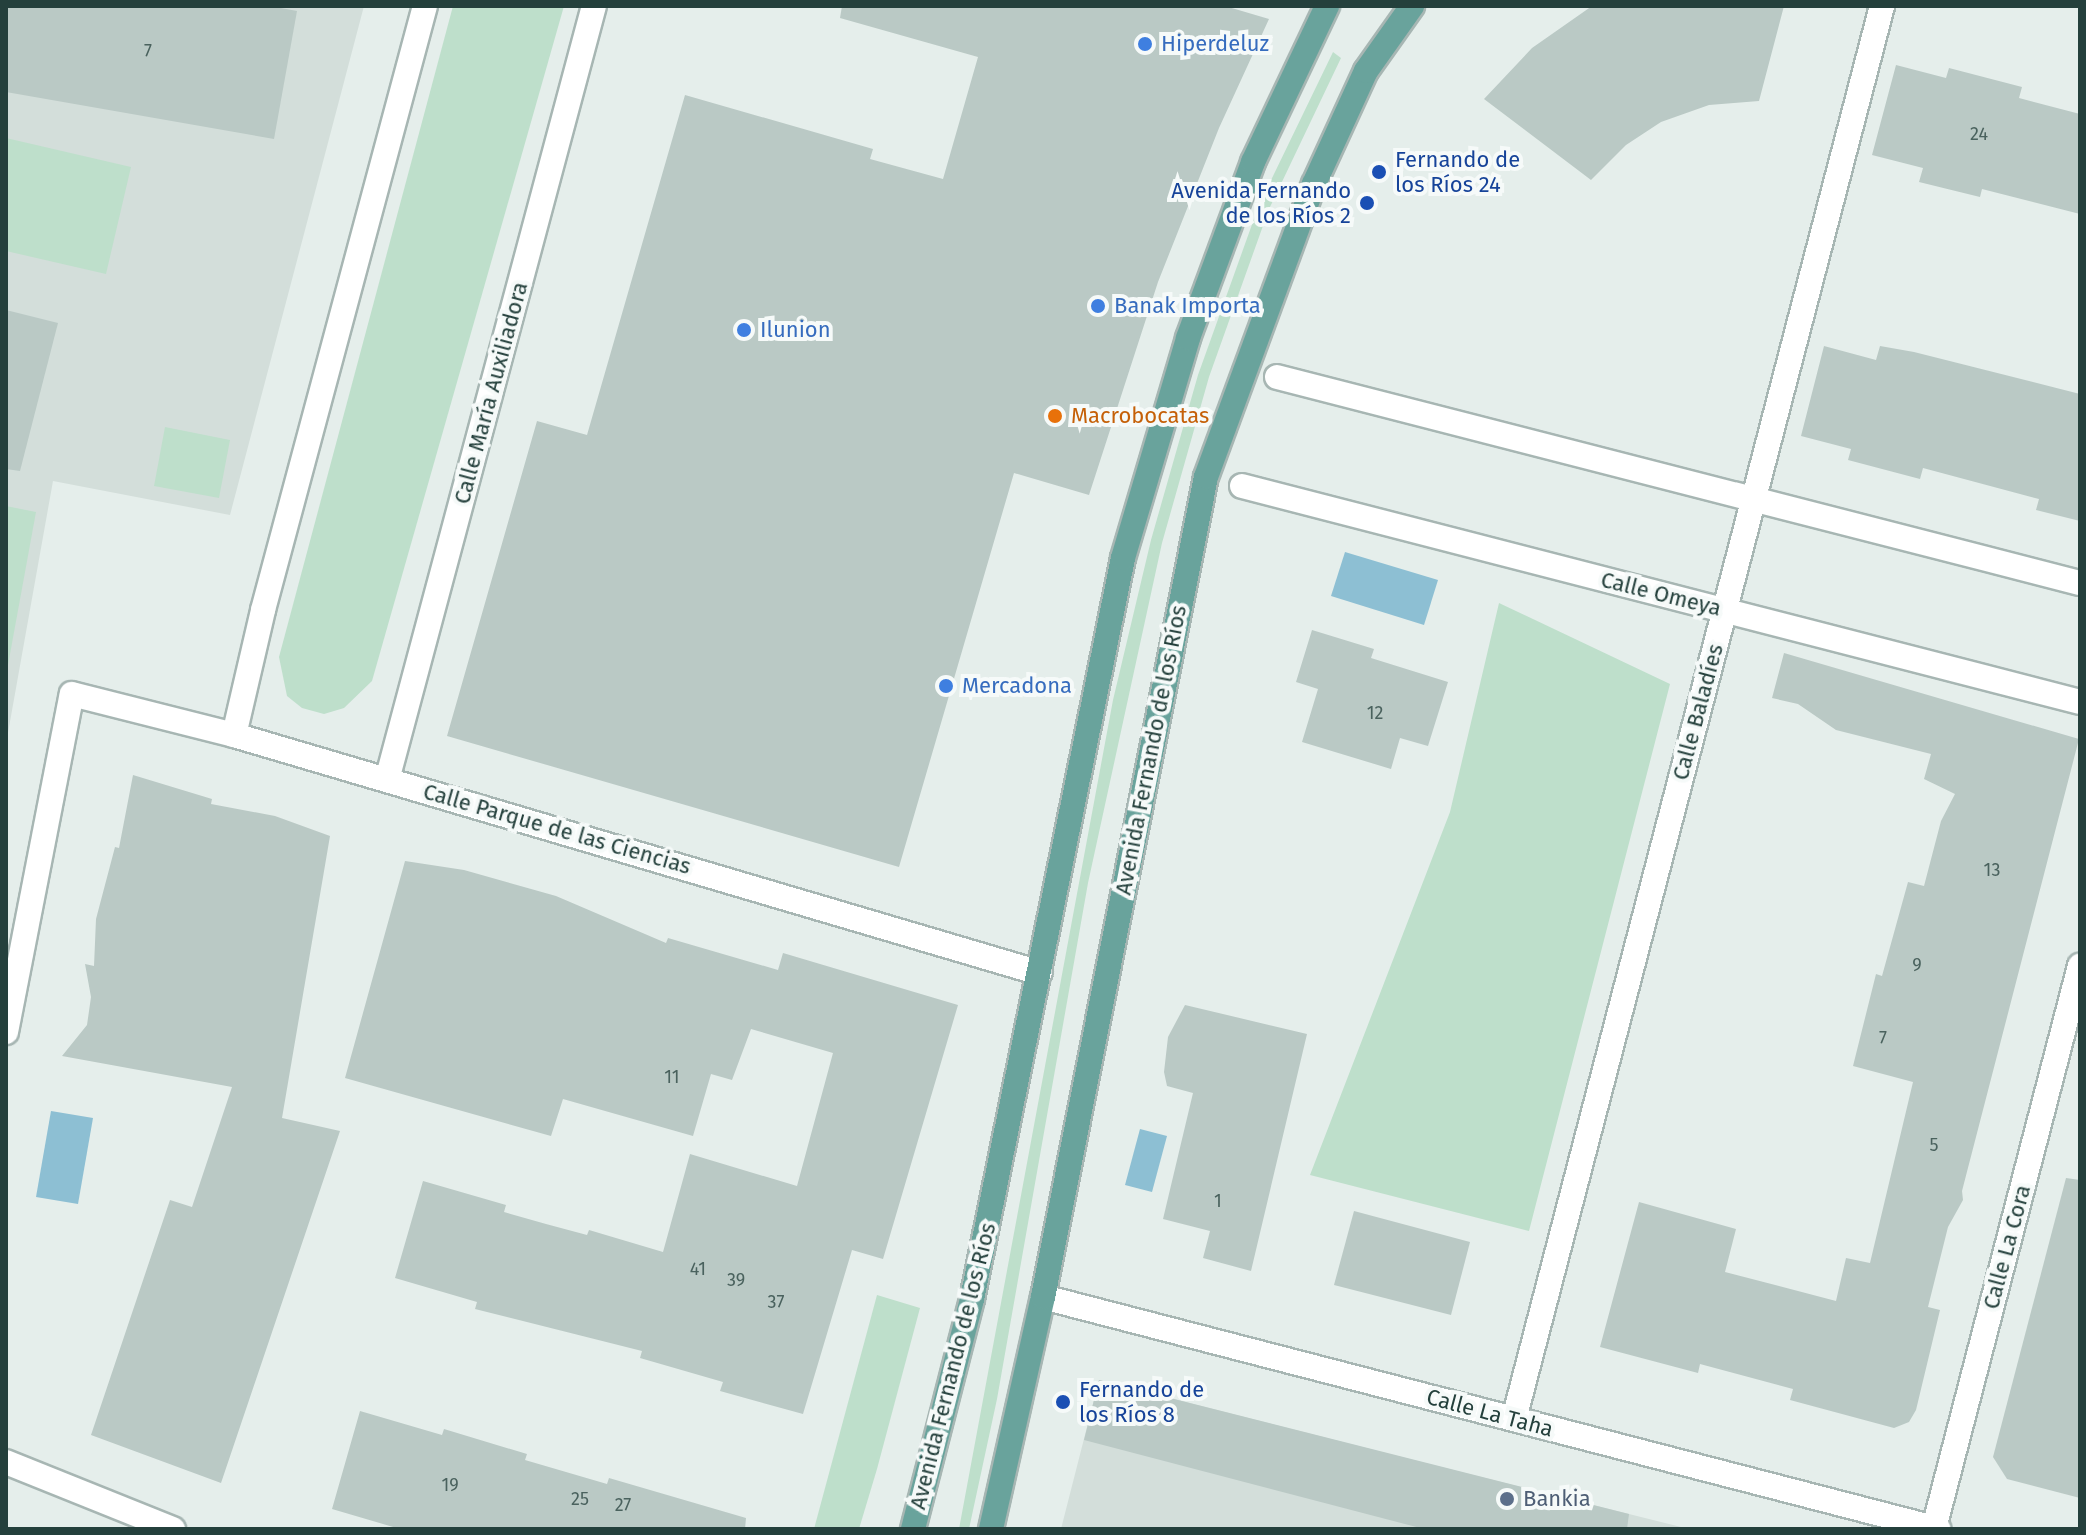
<!DOCTYPE html>
<meta charset="utf-8">
<style>
body{margin:0}
#map{position:relative;width:2086px;height:1535px;overflow:hidden;background:#e5eeeb;font-family:"Fira Sans",sans-serif}
div>[style]{position:absolute}
.built>*{inset:0;background:#d3deda}
.green>*{inset:0;background:#bedfcb}
.water>*{inset:0;background:#8dbfd3}
.building>*{inset:0;background:#bac9c5}
.roads{filter:drop-shadow(2px 0 #a7b6b3) drop-shadow(-2px 0 #a7b6b3) drop-shadow(0 2px #a7b6b3) drop-shadow(0 -2px #a7b6b3)}
.pedestrian>*{height:24px;margin:-12px;padding:0 12px;transform-origin:12px;border-radius:12px;background:#fff}
.minor>*{height:24px;margin:-12px;padding:0 12px;transform-origin:12px;border-radius:12px;background:#fff}
.tertiary>*{height:24px;margin:-12px;padding:0 12px;transform-origin:12px;border-radius:12px;background:#fff}
.primary>*{height:24px;margin:-12px;padding:0 12px;transform-origin:12px;border-radius:12px;background:#69a39c}
.dots>*{width:22px;height:22px;translate:-50% -50%;box-sizing:border-box;border:4px solid #f6faf9;border-radius:50%}
span{translate:-50% -50%;white-space:nowrap;text-align:center;line-height:1.15;-webkit-text-stroke:8px #f6faf9;paint-order:stroke}
.number-label{font-size:18px;color:#4a625e}
.number-label span{-webkit-text-stroke-width:0}
.shop-label{font-size:22px;color:#366cbe}
.left{translate:0 -50%;text-align:left}
.transit-label{font-size:22px;color:#164399}
.right{translate:-100% -50%;text-align:right}
.street-label{font-size:22px;color:#24403c}
.food-label{font-size:22px;color:#c56008}
.service-label{font-size:22px;color:#4e5e75}
.frame{position:absolute;inset:0;border:8px solid #24403c;pointer-events:none}
</style>
<div id="map">
<div class="built">
<div style="clip-path:polygon(6px 6px,364px 6px,230px 515px,53px 481px,6px 744px)"></div>
<div style="clip-path:polygon(1099px 1380px,1409px 1459px,1689px 1529px,1061px 1529px)"></div>
</div>
<div class="green">
<div style="clip-path:polygon(453px 6px,564px 6px,372px 681px,344px 708px,324px 714px,302px 708px,287px 696px,279px 657px)"></div>
<div style="clip-path:polygon(1333px 52px,1341px 58px,1269px 209px,1209px 377px,1162px 543px,1088px 883px,997px 1399px,969px 1529px,959px 1529px,1113px 700px,1151px 540px,1198px 375px,1259px 205px)"></div>
<div style="clip-path:polygon(6px 138px,131px 167px,106px 274px,6px 251px)"></div>
<div style="clip-path:polygon(165px 427px,230px 440px,219px 498px,154px 486px)"></div>
<div style="clip-path:polygon(6px 506px,36px 512px,6px 676px)"></div>
<div style="clip-path:polygon(1499px 603px,1670px 684px,1529px 1231px,1310px 1175px,1450px 812px)"></div>
<div style="clip-path:polygon(877px 1295px,920px 1308px,877px 1469px,859px 1529px,814px 1529px)"></div>
</div>
<div class="water">
<div style="clip-path:polygon(1345px 552px,1438px 580px,1424px 625px,1331px 596px)"></div>
<div style="clip-path:polygon(51px 1111px,93px 1118px,78px 1204px,36px 1197px)"></div>
<div style="clip-path:polygon(1140px 1129px,1167px 1136px,1152px 1192px,1125px 1185px)"></div>
</div>
<div class="building">
<div style="clip-path:polygon(6px 6px,270px 6px,297px 11px,274px 139px,6px 92px)"></div>
<div style="clip-path:polygon(842px 6px,1225px 6px,1269px 19px,1219px 128px,1158px 282px,1089px 495px,1014px 473px,899px 867px,447px 736px,537px 421px,587px 435px,685px 95px,873px 149px,870px 159px,943px 179px,978px 57px,840px 18px)"></div>
<div style="clip-path:polygon(1592px 6px,1784px 6px,1759px 101px,1709px 105px,1661px 122px,1626px 145px,1591px 180px,1484px 99px,1532px 48px)"></div>
<div style="clip-path:polygon(1896px 65px,1946px 78px,1949px 68px,2022px 87px,2019px 98px,2080px 114px,2080px 214px,1982px 189px,1980px 197px,1919px 182px,1923px 168px,1872px 155px)"></div>
<div style="clip-path:polygon(6px 310px,58px 323px,20px 471px,6px 469px)"></div>
<div style="clip-path:polygon(1824px 346px,1876px 360px,1880px 346px,1914px 352px,2080px 394px,2080px 521px,2036px 510px,2039px 499px,1923px 468px,1920px 479px,1848px 460px,1851px 449px,1801px 436px)"></div>
<div style="clip-path:polygon(1312px 630px,1374px 649px,1371px 658px,1448px 682px,1428px 746px,1400px 738px,1391px 769px,1302px 742px,1318px 689px,1296px 682px)"></div>
<div style="clip-path:polygon(1784px 653px,2079px 739px,1962px 1191px,1963px 1200px,1948px 1227px,1928px 1307px,1940px 1310px,1916px 1410px,1909px 1422px,1894px 1428px,1790px 1400px,1793px 1389px,1700px 1364px,1698px 1373px,1600px 1347px,1639px 1202px,1736px 1229px,1725px 1272px,1836px 1301px,1846px 1258px,1870px 1263px,1913px 1082px,1853px 1066px,1876px 974px,1882px 976px,1908px 882px,1924px 886px,1941px 821px,1955px 794px,1924px 779px,1931px 754px,1836px 730px,1798px 704px,1772px 698px)"></div>
<div style="clip-path:polygon(133px 775px,212px 799px,211px 804px,275px 816px,330px 836px,282px 1118px,340px 1131px,221px 1483px,91px 1435px,170px 1200px,192px 1207px,232px 1087px,62px 1056px,87px 1025px,91px 997px,85px 964px,94px 966px,96px 919px,115px 847px,119px 848px)"></div>
<div style="clip-path:polygon(405px 861px,464px 870px,556px 896px,666px 943px,668px 938px,778px 970px,783px 953px,958px 1005px,883px 1259px,852px 1250px,803px 1414px,720px 1391px,723px 1382px,640px 1358px,642px 1351px,475px 1309px,477px 1302px,395px 1278px,423px 1181px,506px 1205px,504px 1212px,546px 1224px,587px 1235px,589px 1230px,663px 1252px,690px 1154px,797px 1186px,833px 1053px,751px 1029px,732px 1080px,711px 1074px,693px 1136px,563px 1099px,551px 1136px,345px 1078px)"></div>
<div style="clip-path:polygon(1185px 1005px,1307px 1034px,1251px 1271px,1203px 1258px,1210px 1231px,1163px 1219px,1193px 1093px,1167px 1086px,1164px 1072px,1168px 1037px)"></div>
<div style="clip-path:polygon(2066px 1178px,2080px 1180px,2080px 1498px,2007px 1479px,1993px 1457px)"></div>
<div style="clip-path:polygon(1354px 1211px,1470px 1242px,1451px 1315px,1334px 1285px)"></div>
<div style="clip-path:polygon(1099px 1380px,1629px 1514px,1627px 1529px,1424px 1529px,1084px 1440px)"></div>
<div style="clip-path:polygon(360px 1411px,442px 1435px,444px 1429px,527px 1454px,525px 1460px,607px 1484px,609px 1478px,746px 1518px,745px 1529px,400px 1529px,332px 1509px)"></div>
</div>
<div class="roads">
<div class="pedestrian">
<div style="left:1277px;top:377px;width:829px;rotate:14.39deg"></div>
<div style="left:1242px;top:486px;width:865px;rotate:14.45deg"></div>
</div>
<div class="minor">
<div style="left:1514px;top:1419px;width:1460px;rotate:-75.4deg"></div>
<div style="left:6px;top:1462px;width:180px;rotate:21.9deg"></div>
<div style="left:1934px;top:1528px;width:581px;rotate:-75.44deg"></div>
</div>
<div class="tertiary">
<div style="left:234px;top:735px;width:128px;rotate:-76.9deg"></div>
<div style="left:263px;top:610px;width:625px;rotate:-74.99deg"></div>
<div style="left:387px;top:780px;width:801px;rotate:-75.03deg"></div>
<div style="left:6px;top:1032px;width:344px;rotate:-79deg"></div>
<div style="left:72px;top:694px;width:167px;rotate:14.2deg"></div>
<div style="left:234px;top:735px;width:840px;rotate:16.45deg"></div>
<div style="left:1043px;top:1297px;width:925px;rotate:14.53deg"></div>
</div>
<div class="primary">
<div style="left:913px;top:1529px;width:237px;rotate:-75.6deg"></div>
<div style="left:972px;top:1299px;width:756px;rotate:-78.48deg"></div>
<div style="left:1123px;top:558px;width:229px;rotate:-73.5deg"></div>
<div style="left:1188px;top:338px;width:188px;rotate:-69.7deg"></div>
<div style="left:1253px;top:162px;width:173px;rotate:-64.6deg"></div>
<div style="left:991px;top:1529px;width:238px;rotate:-77.4deg"></div>
<div style="left:1043px;top:1297px;width:836px;rotate:-78.76deg"></div>
<div style="left:1206px;top:477px;width:312px;rotate:-69.8deg"></div>
<div style="left:1314px;top:184px;width:124px;rotate:-65.3deg"></div>
<div style="left:1366px;top:71px;width:80px;rotate:-54.7deg"></div>
</div>
</div>
<div class="dots">
<div style="left:1145px;top:44px;background:#3f7fe0"></div>
<div style="left:1379px;top:172px;background:#1a4fb4"></div>
<div style="left:1367px;top:203px;background:#1a4fb4"></div>
<div style="left:1098px;top:306px;background:#3f7fe0"></div>
<div style="left:744px;top:330px;background:#3f7fe0"></div>
<div style="left:1055px;top:416px;background:#e8710a"></div>
<div style="left:946px;top:686px;background:#3f7fe0"></div>
<div style="left:1063px;top:1402px;background:#1a4fb4"></div>
<div style="left:1507px;top:1499px;background:#5c6f8a"></div>
</div>
<div class="number-label">
<span style="left:148px;top:51px">7</span>
<span style="left:1979px;top:134px">24</span>
<span style="left:1375px;top:713px">12</span>
<span style="left:1992px;top:870px">13</span>
<span style="left:1917px;top:965px">9</span>
<span style="left:1883px;top:1038px">7</span>
<span style="left:672px;top:1077px">11</span>
<span style="left:1934px;top:1145px">5</span>
<span style="left:1218px;top:1201px">1</span>
<span style="left:698px;top:1269px">41</span>
<span style="left:736px;top:1280px">39</span>
<span style="left:776px;top:1302px">37</span>
<span style="left:450px;top:1485px">19</span>
<span style="left:580px;top:1499px">25</span>
<span style="left:623px;top:1505px">27</span>
</div>
<div class="shop-label">
<span class="left" style="left:1161px;top:44px">Hiperdeluz</span>
<span class="left" style="left:1114px;top:306px">Banak Importa</span>
<span class="left" style="left:760px;top:330px">Ilunion</span>
<span class="left" style="left:962px;top:686px">Mercadona</span>
</div>
<div class="transit-label">
<span class="left" style="left:1395px;top:172px">Fernando de<br>los Ríos 24</span>
<span class="right" style="left:1351px;top:203px">Avenida Fernando<br>de los Ríos 2</span>
<span class="left" style="left:1079px;top:1402px">Fernando de<br>los Ríos 8</span>
</div>
<div class="street-label">
<span style="left:491px;top:393px;rotate:-75deg">Calle María Auxiliadora</span>
<span style="left:1661px;top:594px;rotate:14deg">Calle Omeya</span>
<span style="left:1698px;top:712px;rotate:-75deg">Calle Baladíes</span>
<span style="left:1151px;top:750px;rotate:-79deg">Avenida Fernando de los Ríos</span>
<span style="left:557px;top:829px;rotate:16deg">Calle Parque de las Ciencias</span>
<span style="left:2007px;top:1247px;rotate:-75deg">Calle La Cora</span>
<span style="left:953px;top:1366px;rotate:-76deg">Avenida Fernando de los Ríos</span>
<span style="left:1490px;top:1413px;rotate:15deg">Calle La Taha</span>
</div>
<div class="food-label">
<span class="left" style="left:1071px;top:416px">Macrobocatas</span>
</div>
<div class="service-label">
<span class="left" style="left:1523px;top:1499px">Bankia</span>
</div>
<div class="frame"></div>
</div>
